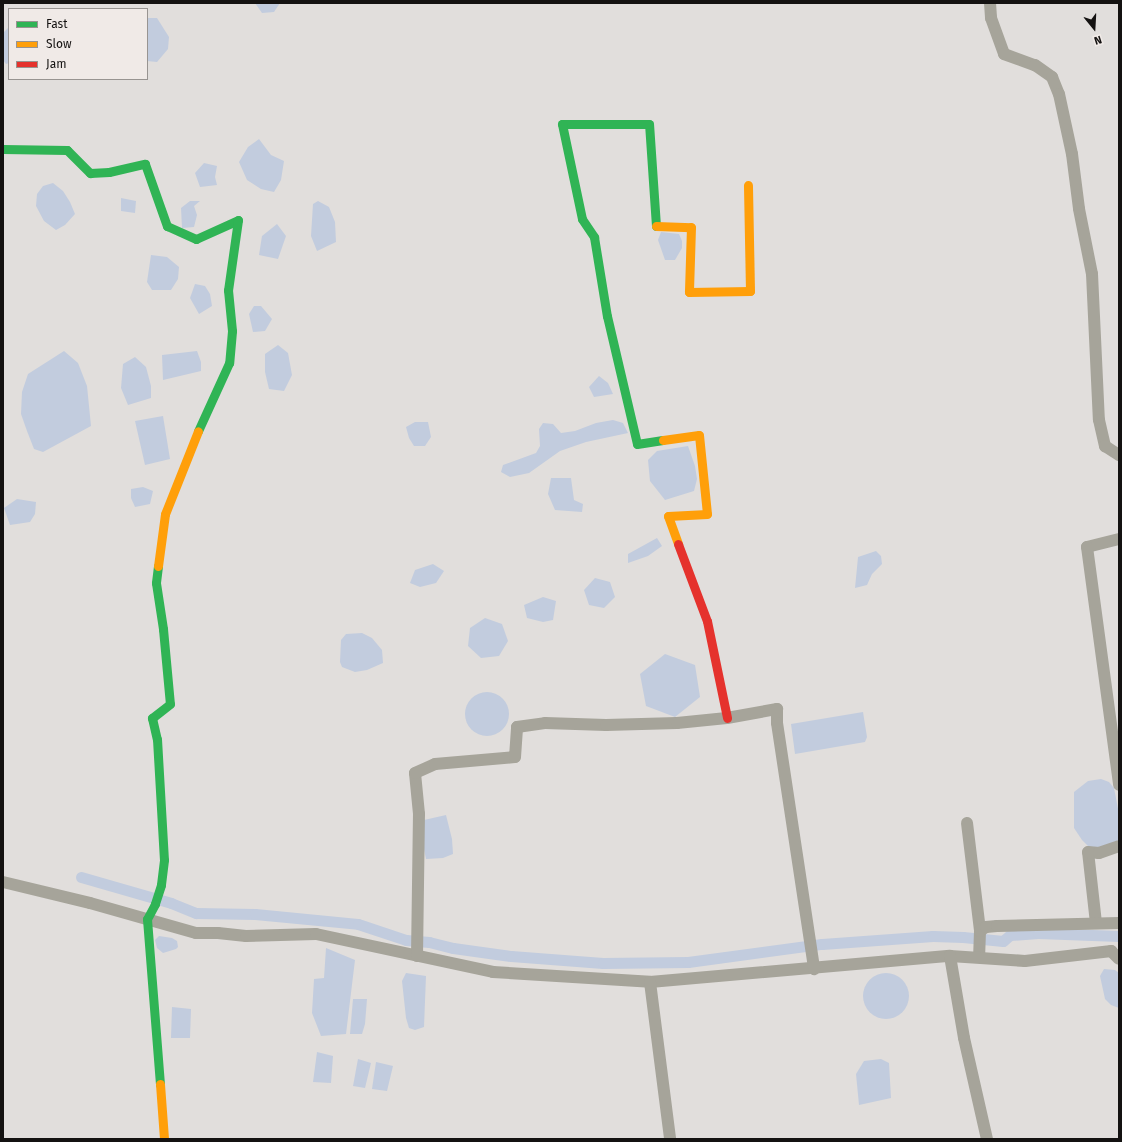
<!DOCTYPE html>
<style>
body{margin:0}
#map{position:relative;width:1122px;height:1142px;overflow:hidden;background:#e1dedc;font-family:"Fira Sans",sans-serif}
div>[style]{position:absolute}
.water>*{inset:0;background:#c2ccde}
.round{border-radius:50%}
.canal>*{height:11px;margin:-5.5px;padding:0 5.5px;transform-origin:5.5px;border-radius:5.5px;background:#c2ccde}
.street>*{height:12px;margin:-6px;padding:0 6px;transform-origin:6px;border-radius:6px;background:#a6a49a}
.fast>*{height:9px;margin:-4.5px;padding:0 4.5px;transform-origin:4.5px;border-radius:4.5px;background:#30b455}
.slow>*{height:9px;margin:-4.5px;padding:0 4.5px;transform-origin:4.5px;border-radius:4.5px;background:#ff9f0a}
.jam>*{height:9px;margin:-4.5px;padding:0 4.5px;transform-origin:4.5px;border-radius:4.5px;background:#e5322d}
span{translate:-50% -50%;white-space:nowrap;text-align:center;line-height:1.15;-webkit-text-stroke:3px #f0eae7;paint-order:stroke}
.frame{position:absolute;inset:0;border:4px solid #141211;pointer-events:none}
.legend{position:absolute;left:8px;top:8px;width:140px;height:72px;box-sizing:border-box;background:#f0eae7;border:1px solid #989491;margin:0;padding:5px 7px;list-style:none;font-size:12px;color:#141211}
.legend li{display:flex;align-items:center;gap:8px;height:20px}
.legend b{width:20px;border:1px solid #989491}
.north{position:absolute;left:1074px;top:8px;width:40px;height:40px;-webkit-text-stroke:3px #f0eae7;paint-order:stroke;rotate:162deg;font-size:11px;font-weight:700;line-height:16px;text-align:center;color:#141211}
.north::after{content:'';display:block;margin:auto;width:14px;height:18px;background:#141211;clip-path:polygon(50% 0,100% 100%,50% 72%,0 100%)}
</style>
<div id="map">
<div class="water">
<div style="clip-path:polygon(255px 3px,280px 3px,274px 12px,262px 13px)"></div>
<div style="clip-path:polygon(147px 18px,157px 18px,169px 37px,168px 49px,157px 62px,147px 61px)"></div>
<div style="clip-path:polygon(9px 27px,9px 63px,6px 64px,3px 60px,3px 33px)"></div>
<div style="clip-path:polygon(259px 139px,271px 155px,284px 161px,281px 180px,274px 192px,261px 189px,247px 180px,239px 162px,248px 147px)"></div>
<div style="clip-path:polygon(204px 163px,217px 166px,215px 177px,217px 185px,200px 187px,195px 173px)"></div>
<div style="clip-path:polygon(53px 183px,63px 191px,70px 202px,75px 214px,65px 225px,56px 230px,44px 221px,36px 206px,37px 194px,43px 186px)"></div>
<div style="clip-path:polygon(121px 198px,136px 201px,135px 213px,121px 211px)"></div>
<div style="clip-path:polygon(190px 201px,200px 201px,194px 206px,197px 215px,194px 227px,182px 228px,181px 208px)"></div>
<div style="clip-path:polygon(318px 201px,329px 207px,335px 222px,336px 242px,317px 251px,311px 236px,313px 204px)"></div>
<div style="clip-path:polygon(277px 224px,286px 236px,278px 259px,259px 255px,262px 236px)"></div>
<div style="clip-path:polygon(661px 232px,679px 234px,682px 241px,682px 248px,675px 260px,665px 260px,658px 240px)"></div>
<div style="clip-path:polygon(151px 255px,167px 257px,179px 267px,178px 279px,171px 290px,152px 290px,147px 282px)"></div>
<div style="clip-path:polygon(195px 284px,205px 286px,210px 294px,212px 306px,199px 314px,190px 298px)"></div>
<div style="clip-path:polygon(254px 306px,261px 306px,272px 319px,265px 331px,253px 332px,249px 314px)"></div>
<div style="clip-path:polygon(278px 345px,288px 353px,292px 375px,284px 391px,269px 389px,265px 372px,265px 354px)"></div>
<div style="clip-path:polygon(64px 351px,78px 363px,87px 386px,91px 426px,43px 452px,34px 449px,27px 431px,21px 414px,22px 392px,28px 374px)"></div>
<div style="clip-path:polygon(197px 351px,201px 362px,201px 371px,163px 380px,162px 355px)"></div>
<div style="clip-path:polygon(135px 357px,146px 367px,151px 386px,151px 398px,128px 405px,121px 388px,123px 364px)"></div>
<div style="clip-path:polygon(599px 376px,608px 383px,613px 394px,594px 397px,589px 387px)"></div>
<div style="clip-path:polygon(163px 416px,170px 459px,145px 465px,135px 421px)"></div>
<div style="clip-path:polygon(613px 420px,623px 423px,628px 433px,586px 442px,560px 451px,529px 473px,510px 477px,501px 472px,503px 465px,536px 453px,540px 446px,539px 429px,543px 423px,553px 424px,561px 433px,575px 431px,596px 423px)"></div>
<div style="clip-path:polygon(415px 422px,428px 422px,431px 437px,425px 446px,414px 446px,409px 438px,406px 427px)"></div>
<div style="clip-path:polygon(688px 446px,695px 466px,697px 479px,694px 491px,665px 500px,650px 481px,648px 460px,657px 451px)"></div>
<div style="clip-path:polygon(551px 478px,571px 478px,574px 500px,583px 504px,582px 512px,555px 510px,548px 494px)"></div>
<div style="clip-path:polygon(143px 487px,153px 491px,150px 504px,135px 507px,131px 498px,131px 489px)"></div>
<div style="clip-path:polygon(17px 499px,36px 502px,35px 514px,30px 522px,10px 525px,4px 508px)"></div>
<div style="clip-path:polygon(657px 538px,662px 546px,648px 556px,628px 563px,628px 554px)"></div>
<div style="clip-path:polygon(876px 551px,881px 556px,882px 564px,872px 574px,867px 585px,855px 588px,858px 557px)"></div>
<div style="clip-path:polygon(433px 564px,444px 571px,436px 583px,420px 587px,410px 583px,415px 570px)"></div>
<div style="clip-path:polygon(595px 578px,610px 582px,615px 597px,604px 608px,589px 605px,584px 590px)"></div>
<div style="clip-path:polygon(543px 597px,556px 601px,553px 620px,543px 622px,527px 618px,524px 605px)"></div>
<div style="clip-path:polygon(485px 618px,502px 624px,508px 641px,499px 656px,481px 658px,468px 646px,470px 628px)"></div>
<div style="clip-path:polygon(362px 633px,372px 638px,382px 650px,383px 663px,367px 670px,355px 672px,342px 667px,340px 662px,341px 640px,346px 634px)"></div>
<div style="clip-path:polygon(665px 654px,695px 665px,700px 697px,675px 717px,646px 706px,640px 674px)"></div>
<div class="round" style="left:465px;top:692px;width:44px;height:44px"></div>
<div style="clip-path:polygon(863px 712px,867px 737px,865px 742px,795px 754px,791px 724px)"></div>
<div style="clip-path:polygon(1101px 779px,1109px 782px,1114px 788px,1119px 814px,1119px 839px,1115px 843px,1098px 848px,1089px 847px,1082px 840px,1074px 828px,1074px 792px,1088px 781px)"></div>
<div style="clip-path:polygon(446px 815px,452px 839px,453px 854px,443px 858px,426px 859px,421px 834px,424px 820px)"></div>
<div style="clip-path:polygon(159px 936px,172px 938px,177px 941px,178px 947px,176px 949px,163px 953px,157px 948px,155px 940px)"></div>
<div style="clip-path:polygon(326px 948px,355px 960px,346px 1034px,321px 1036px,312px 1013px,314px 979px,324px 978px)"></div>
<div style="clip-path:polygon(1104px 969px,1115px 970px,1119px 973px,1119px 1008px,1111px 1005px,1105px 999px,1100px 976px)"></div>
<div class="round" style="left:863px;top:973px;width:46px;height:46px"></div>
<div style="clip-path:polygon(406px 973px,426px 976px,424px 1027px,415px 1030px,409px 1028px,406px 1018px,402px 981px)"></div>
<div style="clip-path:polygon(353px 999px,367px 999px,365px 1024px,362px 1034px,350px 1034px)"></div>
<div style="clip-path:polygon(172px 1007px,191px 1009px,190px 1038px,171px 1038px)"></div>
<div style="clip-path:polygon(317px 1052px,333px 1056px,331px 1083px,313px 1082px)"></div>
<div style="clip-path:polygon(358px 1059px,371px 1063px,365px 1088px,353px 1086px)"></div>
<div style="clip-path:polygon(881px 1059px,889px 1063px,891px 1098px,859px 1105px,856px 1074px,864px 1061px)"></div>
<div style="clip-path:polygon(376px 1062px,393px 1066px,387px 1091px,372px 1089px)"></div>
</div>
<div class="canal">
<div style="left:81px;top:877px;width:94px;rotate:16.1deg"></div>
<div style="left:171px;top:903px;width:27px;rotate:22deg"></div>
<div style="left:196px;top:913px;width:59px;rotate:1deg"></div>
<div style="left:255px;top:914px;width:103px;rotate:5.5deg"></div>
<div style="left:358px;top:924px;width:51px;rotate:18.4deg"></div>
<div style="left:406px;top:940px;width:23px;rotate:5deg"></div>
<div style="left:429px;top:942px;width:25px;rotate:14deg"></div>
<div style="left:453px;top:948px;width:59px;rotate:7.9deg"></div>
<div style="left:511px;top:956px;width:92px;rotate:4.4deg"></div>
<div style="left:603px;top:963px;width:85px;rotate:-0.7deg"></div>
<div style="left:688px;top:962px;width:135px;rotate:-7.7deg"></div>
<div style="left:822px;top:944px;width:111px;rotate:-4.1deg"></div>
<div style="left:933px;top:936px;width:30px;rotate:2deg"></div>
<div style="left:963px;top:937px;width:40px;rotate:5.7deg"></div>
<div style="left:1003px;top:941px;width:9px;rotate:-41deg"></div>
<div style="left:1010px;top:935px;width:28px;rotate:-4deg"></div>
<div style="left:1038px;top:933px;width:81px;rotate:2.1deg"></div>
</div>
<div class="street">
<div style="left:990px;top:3px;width:15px;rotate:86deg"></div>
<div style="left:991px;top:18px;width:38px;rotate:70deg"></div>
<div style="left:1004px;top:54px;width:33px;rotate:20deg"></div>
<div style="left:1035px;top:65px;width:21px;rotate:35deg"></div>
<div style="left:1052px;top:77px;width:18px;rotate:68deg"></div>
<div style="left:1059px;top:94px;width:61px;rotate:77.8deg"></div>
<div style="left:1072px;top:154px;width:55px;rotate:82.7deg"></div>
<div style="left:1079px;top:209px;width:66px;rotate:78.7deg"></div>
<div style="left:1092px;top:274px;width:146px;rotate:87.3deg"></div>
<div style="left:1099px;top:420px;width:27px;rotate:77deg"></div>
<div style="left:1105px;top:446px;width:17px;rotate:33deg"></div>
<div style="left:1119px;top:539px;width:33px;rotate:166deg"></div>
<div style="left:1087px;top:547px;width:240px;rotate:82.3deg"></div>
<div style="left:967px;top:823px;width:109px;rotate:83.1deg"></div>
<div style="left:980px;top:931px;width:26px;rotate:92deg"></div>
<div style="left:3px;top:882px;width:89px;rotate:13.6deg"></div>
<div style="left:90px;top:903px;width:110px;rotate:15.8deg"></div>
<div style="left:196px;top:933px;width:22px"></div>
<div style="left:218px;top:933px;width:28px;rotate:6deg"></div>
<div style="left:246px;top:936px;width:70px;rotate:-1.6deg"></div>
<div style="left:316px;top:934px;width:181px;rotate:12.1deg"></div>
<div style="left:493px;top:972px;width:157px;rotate:3.6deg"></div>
<div style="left:650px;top:982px;width:301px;rotate:-5deg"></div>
<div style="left:950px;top:956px;width:75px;rotate:3.8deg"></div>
<div style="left:1025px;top:961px;width:87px;rotate:-6.6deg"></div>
<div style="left:1111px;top:951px;width:11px;rotate:45deg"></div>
<div style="left:1096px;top:923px;width:71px;rotate:-96.4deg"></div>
<div style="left:1088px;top:852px;width:11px;rotate:5deg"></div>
<div style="left:1099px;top:853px;width:21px;rotate:-19deg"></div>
<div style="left:980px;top:931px;width:7px;rotate:-34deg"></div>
<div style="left:986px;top:927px;width:11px;rotate:-5deg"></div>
<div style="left:997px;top:926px;width:122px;rotate:-1.4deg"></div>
<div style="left:417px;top:956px;width:142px;rotate:-89.2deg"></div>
<div style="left:419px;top:814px;width:41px;rotate:-95.6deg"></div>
<div style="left:415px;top:773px;width:22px;rotate:-24deg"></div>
<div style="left:435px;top:764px;width:80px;rotate:-5deg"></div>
<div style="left:515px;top:757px;width:30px;rotate:-86deg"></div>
<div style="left:517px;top:727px;width:28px;rotate:-8deg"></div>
<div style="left:545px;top:723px;width:61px;rotate:1.9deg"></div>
<div style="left:606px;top:725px;width:71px;rotate:-1.6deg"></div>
<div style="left:677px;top:723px;width:50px;rotate:-5.7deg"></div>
<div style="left:727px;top:718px;width:51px;rotate:-10.2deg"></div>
<div style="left:777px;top:709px;width:14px;rotate:90deg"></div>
<div style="left:777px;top:723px;width:249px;rotate:81.4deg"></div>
<div style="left:950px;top:956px;width:83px;rotate:80.3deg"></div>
<div style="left:964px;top:1038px;width:104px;rotate:77.2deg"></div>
<div style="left:650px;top:982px;width:158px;rotate:82.7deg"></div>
</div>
<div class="fast">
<div style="left:3px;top:149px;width:64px;rotate:0.9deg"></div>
<div style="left:67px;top:150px;width:33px;rotate:45deg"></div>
<div style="left:90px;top:173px;width:19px;rotate:-3deg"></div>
<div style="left:109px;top:172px;width:37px;rotate:-13deg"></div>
<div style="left:145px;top:164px;width:66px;rotate:70.5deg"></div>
<div style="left:167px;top:226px;width:32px;rotate:24deg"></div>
<div style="left:196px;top:239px;width:46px;rotate:-24.3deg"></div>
<div style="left:238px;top:220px;width:71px;rotate:98.1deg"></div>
<div style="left:228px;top:290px;width:41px;rotate:84.4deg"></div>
<div style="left:232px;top:331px;width:32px;rotate:95deg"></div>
<div style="left:229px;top:363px;width:75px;rotate:114.5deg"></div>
<div style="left:656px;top:226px;width:102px;rotate:-93.9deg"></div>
<div style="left:649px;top:124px;width:87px;rotate:180deg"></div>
<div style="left:562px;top:124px;width:97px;rotate:78.1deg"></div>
<div style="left:582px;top:219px;width:22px;rotate:56deg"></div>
<div style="left:594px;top:237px;width:80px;rotate:80.7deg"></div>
<div style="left:607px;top:316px;width:131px;rotate:76.8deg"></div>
<div style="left:637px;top:444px;width:26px;rotate:-9deg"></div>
<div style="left:158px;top:566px;width:17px;rotate:97deg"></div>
<div style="left:156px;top:583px;width:47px;rotate:81.3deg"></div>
<div style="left:163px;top:629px;width:75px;rotate:84.7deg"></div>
<div style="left:170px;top:704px;width:23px;rotate:142deg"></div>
<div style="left:152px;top:718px;width:22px;rotate:77deg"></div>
<div style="left:157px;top:739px;width:121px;rotate:86.7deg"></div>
<div style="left:164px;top:860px;width:25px;rotate:97deg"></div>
<div style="left:161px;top:885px;width:20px;rotate:108deg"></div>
<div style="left:155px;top:904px;width:17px;rotate:118deg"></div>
<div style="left:147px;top:919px;width:166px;rotate:85.5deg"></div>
</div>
<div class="slow">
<div style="left:656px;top:226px;width:35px;rotate:2deg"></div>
<div style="left:691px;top:227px;width:65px;rotate:91.8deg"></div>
<div style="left:689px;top:292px;width:61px;rotate:-0.9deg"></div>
<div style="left:750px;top:291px;width:106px;rotate:-91.1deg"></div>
<div style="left:663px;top:440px;width:36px;rotate:-8deg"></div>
<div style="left:699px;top:435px;width:79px;rotate:84.2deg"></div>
<div style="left:707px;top:514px;width:39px;rotate:177deg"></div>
<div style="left:668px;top:516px;width:30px;rotate:70deg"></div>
<div style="left:158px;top:566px;width:52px;rotate:-82.3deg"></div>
<div style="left:165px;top:514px;width:89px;rotate:-68.3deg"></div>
<div style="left:160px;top:1084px;width:55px;rotate:85.8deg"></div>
</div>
<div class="jam">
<div style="left:678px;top:544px;width:82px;rotate:69.4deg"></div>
<div style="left:707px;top:621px;width:99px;rotate:78.3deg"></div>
</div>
<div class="frame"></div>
<ul class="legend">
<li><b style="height:5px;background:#30b455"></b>Fast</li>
<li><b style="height:5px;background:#ff9f0a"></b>Slow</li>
<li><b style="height:5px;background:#e5322d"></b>Jam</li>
</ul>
<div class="north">N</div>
</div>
